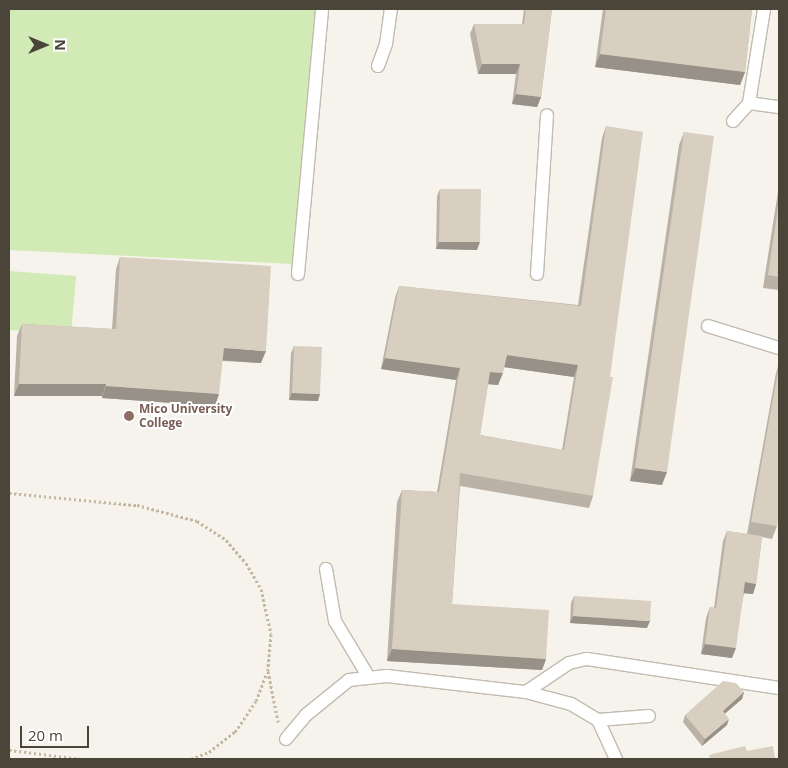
<!DOCTYPE html>
<style>
body{margin:0}
#map{position:relative;width:788px;height:768px;overflow:hidden;background:#f6f3ec;font-family:"Open Sans",sans-serif}
div>[style]{position:absolute}
.green>*{inset:0;background:#d2eab5}
.path>*{height:3px;margin-top:-1.5px;transform-origin:0;background:repeating-linear-gradient(90deg,#c4b79f 0 2.5px,transparent 0 5px)}
.roads{filter:drop-shadow(1px 0 #c2bbae) drop-shadow(-1px 0 #c2bbae) drop-shadow(0 1px #c2bbae) drop-shadow(0 -1px #c2bbae)}
.lane>*{height:12px;margin:-6px;padding:0 6px;transform-origin:6px;border-radius:6px;background:#fff}
.wall>*{inset:0;background:#bab2a6}
.shaded-wall>*{inset:0;background:#979187}
.building>*{inset:0;background:#d8cfc1}
.dots>*{width:14px;height:14px;translate:-50% -50%;box-sizing:border-box;border:2px solid #fff;border-radius:50%}
span{translate:-50% -50%;white-space:nowrap;text-align:center;line-height:1.15;-webkit-text-stroke:4px #fff;paint-order:stroke}
.education-label{font-size:12px;color:#785e54;font-weight:700}
.left{translate:0 -50%;text-align:left}
.frame{position:absolute;inset:0;border:10px solid #4b4439;pointer-events:none}
.north{position:absolute;left:20px;top:20px;width:50px;height:50px;-webkit-text-stroke:4px #fff;paint-order:stroke;rotate:90deg;font-size:14px;font-weight:700;line-height:20px;text-align:center;color:#4b4439}
.north::after{content:'';display:block;margin:auto;width:18px;height:22px;background:#4b4439;clip-path:polygon(50% 0,100% 100%,50% 72%,0 100%)}
.scale{position:absolute;left:20px;top:726px;width:69px;height:22px;box-sizing:border-box;border:2px solid #4b4439;border-top:0;padding-left:6px;font-size:15px;line-height:18px;white-space:nowrap;color:#4b4439;-webkit-text-stroke:4px #fff;paint-order:stroke}
</style>
<div id="map">
<div class="green">
<div style="clip-path:polygon(9px 9px,319px 9px,293px 264px,9px 250px)"></div>
<div style="clip-path:polygon(9px 271px,76px 276px,71px 335px,9px 330px)"></div>
</div>
<div class="path">
<div style="left:9px;top:493px;width:129px;rotate:5.4deg"></div>
<div style="left:137px;top:505px;width:62px;rotate:14.9deg"></div>
<div style="left:197px;top:521px;width:35px;rotate:33deg"></div>
<div style="left:226px;top:540px;width:30px;rotate:49deg"></div>
<div style="left:246px;top:563px;width:30px;rotate:60deg"></div>
<div style="left:261px;top:589px;width:46px;rotate:77.5deg"></div>
<div style="left:271px;top:634px;width:37px;rotate:95deg"></div>
<div style="left:268px;top:671px;width:52px;rotate:78.9deg"></div>
<div style="left:9px;top:750px;width:73px;rotate:7.1deg"></div>
<div style="left:191px;top:759px;width:19px;rotate:-21deg"></div>
<div style="left:209px;top:752px;width:33px;rotate:-38deg"></div>
<div style="left:235px;top:732px;width:37px;rotate:-56deg"></div>
<div style="left:256px;top:701px;width:30px;rotate:-69deg"></div>
</div>
<div class="roads">
<div class="lane">
<div style="left:378px;top:66px;width:23px;rotate:-70deg"></div>
<div style="left:386px;top:44px;width:35px;rotate:-82deg"></div>
<div style="left:749px;top:103px;width:30px;rotate:8deg"></div>
<div style="left:733px;top:121px;width:24px;rotate:-48deg"></div>
<div style="left:749px;top:103px;width:95px;rotate:-80.9deg"></div>
<div style="left:298px;top:274px;width:266px;rotate:-84.8deg"></div>
<div style="left:537px;top:274px;width:159px;rotate:-86.4deg"></div>
<div style="left:708px;top:326px;width:74px;rotate:17.2deg"></div>
<div style="left:326px;top:569px;width:53px;rotate:80.2deg"></div>
<div style="left:335px;top:621px;width:64px;rotate:59deg"></div>
<div style="left:526px;top:692px;width:52px;rotate:-34deg"></div>
<div style="left:569px;top:663px;width:18px;rotate:-13deg"></div>
<div style="left:587px;top:659px;width:194px;rotate:8.6deg"></div>
<div style="left:598px;top:720px;width:51px;rotate:-4.5deg"></div>
<div style="left:286px;top:739px;width:31px;rotate:-50deg"></div>
<div style="left:306px;top:715px;width:55px;rotate:-39.1deg"></div>
<div style="left:349px;top:680px;width:38px;rotate:-6deg"></div>
<div style="left:387px;top:676px;width:140px;rotate:6.6deg"></div>
<div style="left:526px;top:692px;width:47px;rotate:14.9deg"></div>
<div style="left:571px;top:704px;width:31px;rotate:31deg"></div>
<div style="left:598px;top:720px;width:43px;rotate:65.2deg"></div>
</div>
</div>
<div class="wall">
<div style="clip-path:polygon(524px 9px,552px 9px,541px 97px,537px 107px,512px 104px,516px 74px,478px 74px,470px 34px,474px 24px,522px 24px)"></div>
<div style="clip-path:polygon(603px 9px,752px 9px,745px 72px,740px 85px,595px 67px)"></div>
<div style="clip-path:polygon(evenodd,606px 126px,593px 496px,589px 508px,460px 486px,452px 604px,546px 659px,542px 670px,387px 661px,397px 502px,402px 490px,437px 492px,456px 380px,381px 369px,395px 298px,399px 286px,578px 305px,602px 138px,606px 126px,504px 367px,574px 377px,562px 450px,480px 435px,488px 384px,498px 385px,504px 367px)"></div>
<div style="clip-path:polygon(684px 132px,662px 485px,630px 481px,679px 145px)"></div>
<div style="clip-path:polygon(779px 185px,779px 290px,763px 288px)"></div>
<div style="clip-path:polygon(440px 189px,477px 250px,436px 249px,437px 196px)"></div>
<div style="clip-path:polygon(120px 257px,261px 363px,222px 361px,215px 406px,102px 398px,102px 396px,14px 396px,17px 336px,22px 324px,112px 329px,116px 269px)"></div>
<div style="clip-path:polygon(294px 346px,318px 401px,289px 400px,291px 353px)"></div>
<div style="clip-path:polygon(779px 363px,777px 526px,772px 539px,762px 537px,756px 584px,753px 594px,744px 593px,732px 658px,701px 654px,706px 618px,710px 607px,714px 608px,723px 541px,727px 531px,747px 534px,776px 373px)"></div>
<div style="clip-path:polygon(574px 596px,647px 628px,570px 623px,571px 603px)"></div>
<div style="clip-path:polygon(744px 692px,742px 699px,725px 713px,727px 725px,702px 746px,683px 722px,685px 715px)"></div>
</div>
<div class="shaded-wall">
<div style="clip-path:polygon(600px 54px,745px 72px,740px 85px,595px 67px)"></div>
<div style="clip-path:polygon(482px 64px,520px 64px,516px 74px,478px 74px)"></div>
<div style="clip-path:polygon(516px 94px,541px 97px,537px 107px,512px 104px)"></div>
<div style="clip-path:polygon(439px 242px,480px 242px,477px 250px,436px 249px)"></div>
<div style="clip-path:polygon(224px 348px,266px 351px,261px 363px,219px 360px)"></div>
<div style="clip-path:polygon(507px 355px,578px 365px,574px 377px,503px 367px)"></div>
<div style="clip-path:polygon(385px 358px,460px 368px,456px 380px,381px 369px)"></div>
<div style="clip-path:polygon(490px 372px,503px 373px,498px 385px,486px 384px)"></div>
<div style="clip-path:polygon(19px 384px,106px 384px,102px 396px,14px 396px)"></div>
<div style="clip-path:polygon(106px 386px,219px 394px,215px 406px,102px 398px)"></div>
<div style="clip-path:polygon(292px 393px,320px 394px,318px 401px,289px 400px)"></div>
<div style="clip-path:polygon(635px 468px,667px 472px,662px 485px,630px 481px)"></div>
<div style="clip-path:polygon(745px 582px,756px 584px,753px 594px,741px 593px)"></div>
<div style="clip-path:polygon(573px 616px,650px 621px,647px 628px,570px 623px)"></div>
<div style="clip-path:polygon(705px 644px,736px 648px,732px 658px,701px 654px)"></div>
<div style="clip-path:polygon(392px 649px,546px 659px,542px 670px,387px 661px)"></div>
<div style="clip-path:polygon(744px 692px,742px 699px,721px 717px,723px 711px)"></div>
<div style="clip-path:polygon(729px 719px,727px 725px,702px 746px,705px 739px)"></div>
</div>
<div class="building">
<div style="clip-path:polygon(526px 9px,552px 9px,541px 97px,516px 94px,520px 64px,482px 64px,474px 24px,524px 24px)"></div>
<div style="clip-path:polygon(606px 9px,752px 9px,745px 72px,600px 54px)"></div>
<div style="clip-path:polygon(evenodd,606px 126px,643px 132px,610px 377px,613px 377px,593px 496px,460px 473px,452px 604px,549px 610px,546px 659px,392px 649px,402px 490px,439px 492px,460px 368px,385px 358px,399px 286px,581px 306px,606px 126px,507px 355px,578px 365px,564px 450px,480px 435px,490px 372px,503px 373px,507px 355px)"></div>
<div style="clip-path:polygon(684px 132px,714px 136px,667px 472px,635px 468px)"></div>
<div style="clip-path:polygon(440px 189px,481px 189px,480px 242px,439px 242px)"></div>
<div style="clip-path:polygon(779px 201px,779px 277px,768px 275px)"></div>
<div style="clip-path:polygon(120px 257px,271px 266px,266px 351px,224px 348px,219px 394px,106px 386px,106px 384px,19px 384px,22px 324px,116px 329px)"></div>
<div style="clip-path:polygon(294px 346px,322px 347px,320px 394px,292px 393px)"></div>
<div style="clip-path:polygon(779px 365px,779px 513px,777px 526px,751px 522px)"></div>
<div style="clip-path:polygon(727px 531px,762px 536px,756px 584px,745px 582px,736px 648px,705px 644px,710px 607px,716px 608px)"></div>
<div style="clip-path:polygon(574px 596px,651px 601px,650px 621px,573px 616px)"></div>
<div style="clip-path:polygon(723px 681px,736px 683px,744px 692px,723px 711px,729px 719px,705px 739px,685px 715px)"></div>
<div style="clip-path:polygon(745px 746px,747px 751px,773px 746px,775px 759px,710px 759px,709px 755px)"></div>
</div>
<div class="dots">
<div style="left:129px;top:416px;background:#8d6e63"></div>
</div>
<div class="education-label">
<span class="left" style="left:139px;top:416px">Mico University<br>College</span>
</div>
<div class="frame"></div>
<div class="north">N</div>
<div class="scale">20 m</div>
</div>
